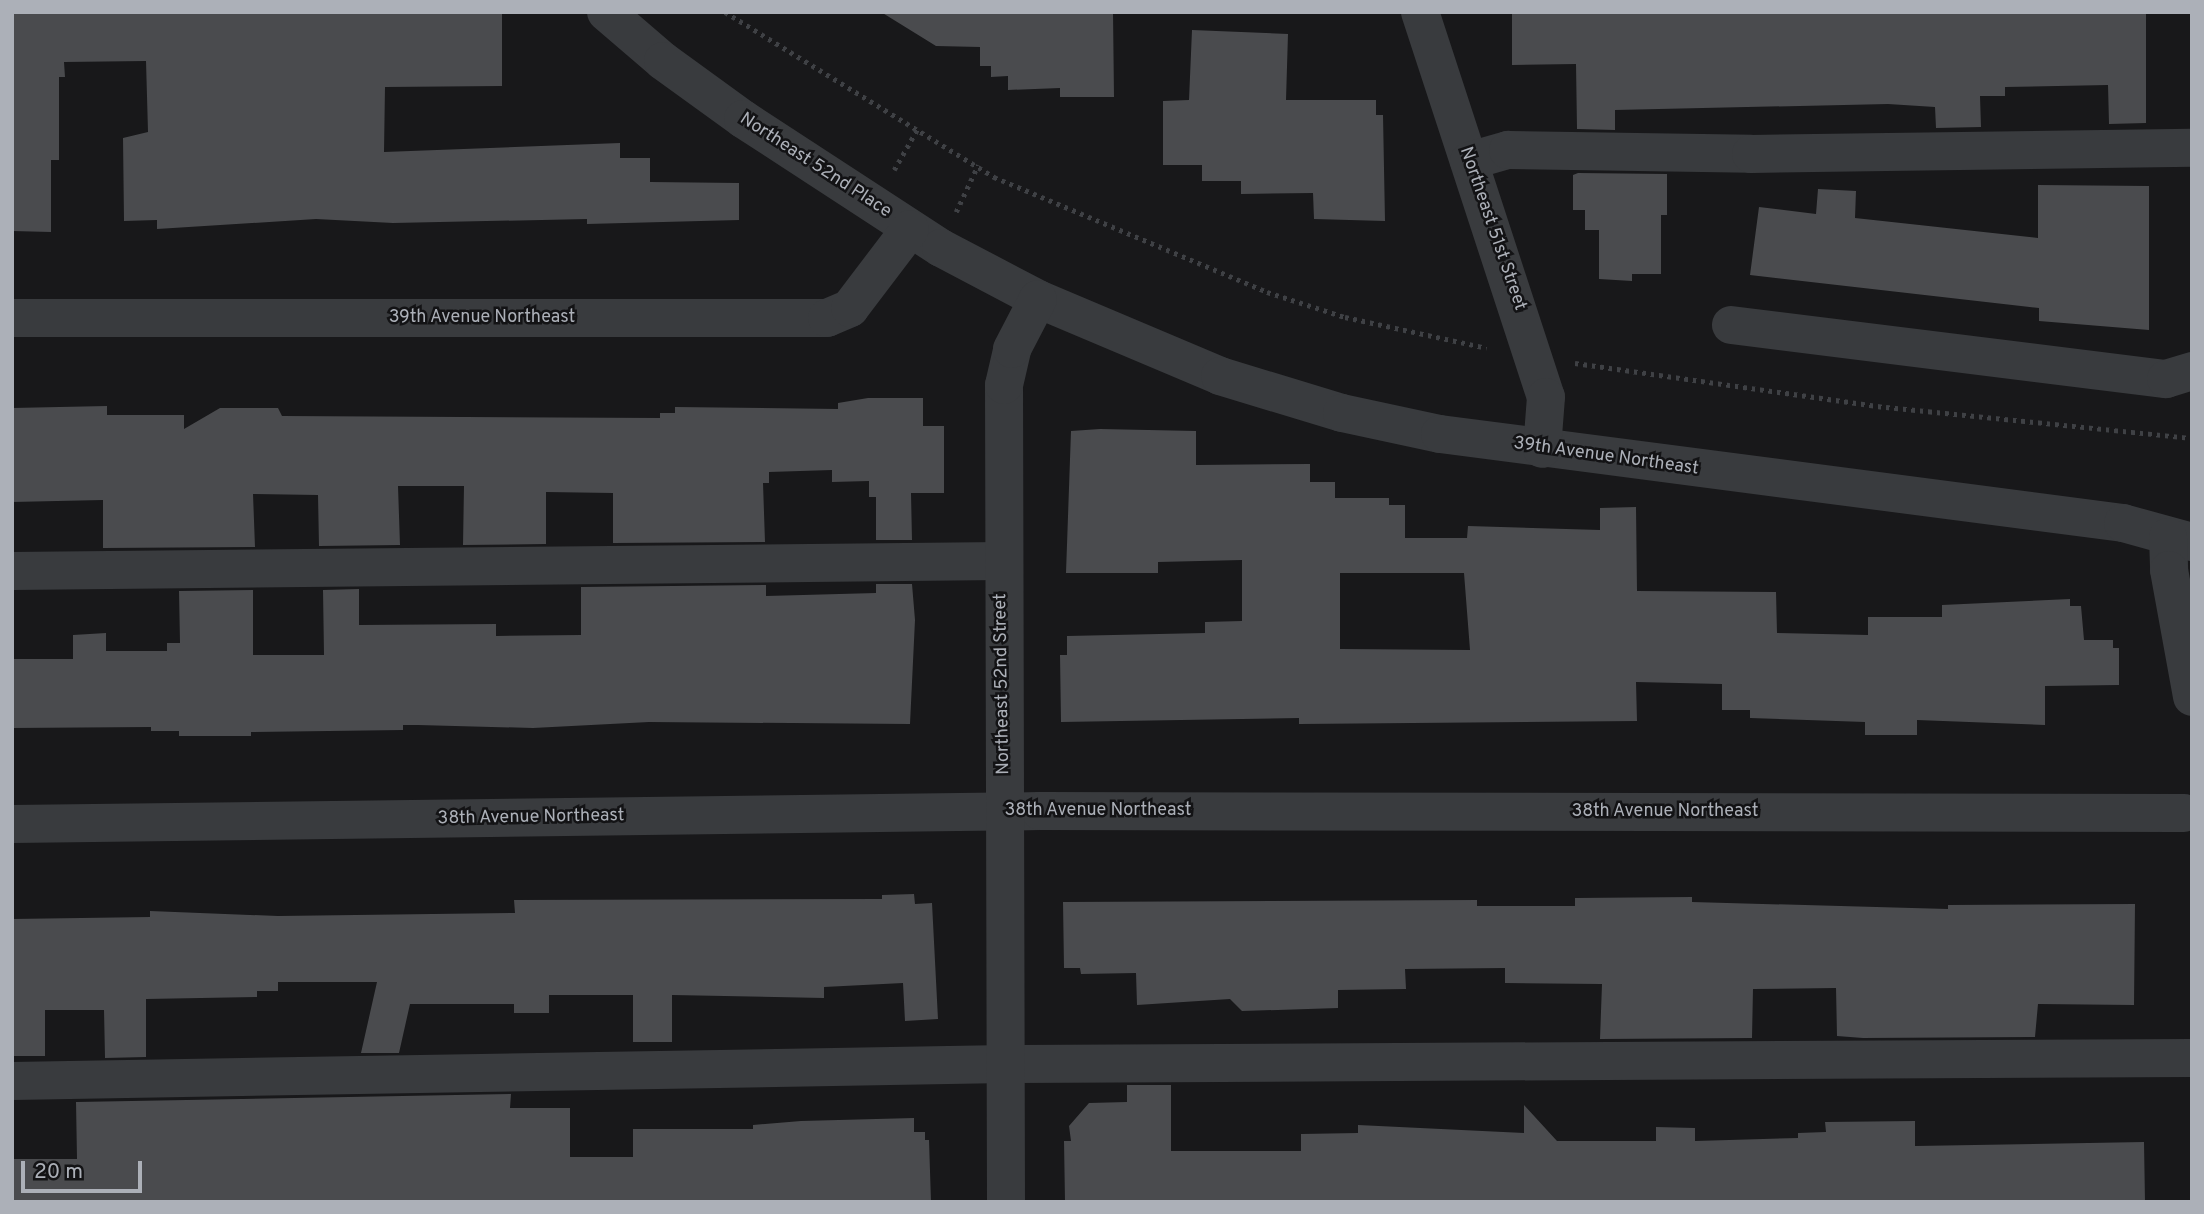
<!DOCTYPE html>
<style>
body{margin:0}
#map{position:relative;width:2204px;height:1214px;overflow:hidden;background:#18181a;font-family:Overpass,sans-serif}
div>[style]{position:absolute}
.building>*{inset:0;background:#4a4b4e}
.path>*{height:4.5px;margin-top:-2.25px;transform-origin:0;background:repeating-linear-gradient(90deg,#3f4145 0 3.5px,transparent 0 8.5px)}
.minor>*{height:38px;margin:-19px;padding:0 19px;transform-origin:19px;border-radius:19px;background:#393b3e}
span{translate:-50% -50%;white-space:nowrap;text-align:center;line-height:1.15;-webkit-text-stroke:5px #131315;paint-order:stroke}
.street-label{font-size:18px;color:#acb0b8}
.frame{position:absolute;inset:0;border:14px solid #acb0b8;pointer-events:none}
.scale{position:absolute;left:21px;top:1161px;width:121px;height:32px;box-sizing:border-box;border:4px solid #acb0b8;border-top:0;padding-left:9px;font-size:21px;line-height:24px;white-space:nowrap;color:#acb0b8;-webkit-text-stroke:5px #131315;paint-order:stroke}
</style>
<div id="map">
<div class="building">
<div style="clip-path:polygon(12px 12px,502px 12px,502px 86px,385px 87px,384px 152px,620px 143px,620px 158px,650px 158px,650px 182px,739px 183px,739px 220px,587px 224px,587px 219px,393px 223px,316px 219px,157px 229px,157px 220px,124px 221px,123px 138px,148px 132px,146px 61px,64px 62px,65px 77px,59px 77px,59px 160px,51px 160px,51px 232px,12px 231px)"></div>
<div style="clip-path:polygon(881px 12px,1113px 12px,1114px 97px,1060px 97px,1060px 88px,1008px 90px,1008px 76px,991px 77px,991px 66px,980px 66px,980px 47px,936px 46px)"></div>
<div style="clip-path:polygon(1512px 12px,2146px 12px,2146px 123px,2109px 124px,2108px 85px,2005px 87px,2005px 96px,1980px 96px,1981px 127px,1936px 128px,1935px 107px,1888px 104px,1615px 110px,1615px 130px,1577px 129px,1576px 64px,1512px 65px)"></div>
<div style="clip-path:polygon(1192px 30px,1288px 34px,1286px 100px,1376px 100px,1376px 115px,1383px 115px,1385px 221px,1314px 219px,1313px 193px,1241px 194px,1241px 181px,1202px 181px,1202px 165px,1163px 165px,1163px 101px,1189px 100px)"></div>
<div style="clip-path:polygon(1578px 173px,1667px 174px,1667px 215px,1661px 215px,1661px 274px,1632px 274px,1632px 281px,1599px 279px,1599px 230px,1585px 230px,1585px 210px,1573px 210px,1573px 175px)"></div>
<div style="clip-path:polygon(2038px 185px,2149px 186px,2149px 330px,2039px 321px,2039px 308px,1750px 275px,1759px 207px,1816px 214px,1818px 189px,1856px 191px,1855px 218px,2038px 238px)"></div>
<div style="clip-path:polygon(868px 398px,923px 398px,923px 426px,944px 426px,944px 493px,911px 493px,912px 540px,876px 540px,876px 497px,869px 497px,869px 481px,832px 482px,832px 470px,769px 472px,769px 483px,763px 483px,765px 542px,613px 543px,613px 493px,546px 492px,546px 544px,463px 545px,464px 486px,398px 486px,400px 545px,319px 546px,318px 495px,253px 494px,255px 547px,103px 548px,103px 500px,12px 502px,12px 408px,107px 406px,107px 415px,184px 415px,184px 429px,220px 408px,278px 408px,282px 416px,660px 418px,660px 413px,675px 413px,675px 407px,838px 409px,838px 403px)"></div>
<div style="clip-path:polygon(evenodd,1100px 429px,1196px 431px,1196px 465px,1310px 464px,1310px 482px,1335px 482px,1335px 498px,1389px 498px,1389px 505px,1405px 505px,1405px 538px,1467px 538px,1468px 526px,1600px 530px,1600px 508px,1636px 507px,1637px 591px,1776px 592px,1777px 633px,1868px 635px,1868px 617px,1942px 617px,1942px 605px,2070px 599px,2070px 606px,2081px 606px,2084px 640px,2113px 640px,2113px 648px,2119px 648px,2119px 685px,2045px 686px,2045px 725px,1917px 720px,1917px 735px,1865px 735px,1865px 722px,1750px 718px,1750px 710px,1722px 710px,1722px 684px,1636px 682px,1637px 721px,1299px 724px,1299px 718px,1061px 722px,1060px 655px,1067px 655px,1067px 636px,1205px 633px,1205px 622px,1242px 621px,1242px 560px,1158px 562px,1158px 573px,1066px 573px,1071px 431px,1100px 429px,1340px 573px,1464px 573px,1470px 650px,1340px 649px,1340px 573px)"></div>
<div style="clip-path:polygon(876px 584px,912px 584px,915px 620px,910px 724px,649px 722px,533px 728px,418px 725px,403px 725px,403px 730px,251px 732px,251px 736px,179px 736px,179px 731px,151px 731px,151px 727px,12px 728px,12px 659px,73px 659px,73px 635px,106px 633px,106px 651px,167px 651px,167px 643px,180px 643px,179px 591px,253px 590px,253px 655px,324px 655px,323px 590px,359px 589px,359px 625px,496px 624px,496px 636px,581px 635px,581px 587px,766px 585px,766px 596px,876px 593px)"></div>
<div style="clip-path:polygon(914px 894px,915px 904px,932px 903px,938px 1019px,905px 1021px,903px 983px,824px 987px,824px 998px,672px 995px,672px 1042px,633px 1042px,633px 995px,549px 995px,549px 1013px,514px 1013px,514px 1004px,410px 1004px,399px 1053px,361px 1053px,377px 982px,278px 982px,278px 991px,257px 991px,257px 997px,146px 999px,146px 1057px,105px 1058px,104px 1010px,45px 1010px,45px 1056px,12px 1056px,12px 919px,150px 917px,150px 911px,278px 916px,515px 913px,514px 900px,882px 899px,882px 895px)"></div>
<div style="clip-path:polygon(1692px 897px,1692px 902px,1948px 909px,1948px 905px,2135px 904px,2134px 1005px,2038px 1004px,2035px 1037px,1863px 1038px,1837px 1036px,1836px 988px,1753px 989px,1752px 1038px,1600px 1039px,1602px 984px,1505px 983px,1505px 968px,1405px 969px,1406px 989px,1338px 990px,1338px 1008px,1242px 1011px,1230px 999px,1137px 1005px,1136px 973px,1081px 974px,1080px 968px,1064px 968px,1063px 902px,1477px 900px,1477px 906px,1575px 906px,1575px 898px)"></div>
<div style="clip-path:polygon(1127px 1085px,1171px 1085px,1171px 1151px,1301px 1151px,1301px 1134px,1358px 1133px,1358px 1125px,1524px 1133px,1524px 1105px,1557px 1141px,1656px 1141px,1656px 1127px,1695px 1128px,1695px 1141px,1798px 1138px,1798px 1133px,1826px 1132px,1825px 1122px,1915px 1121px,1915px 1146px,2144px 1142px,2145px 1202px,1065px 1202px,1064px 1141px,1071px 1141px,1069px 1126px,1089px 1103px,1127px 1102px)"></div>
<div style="clip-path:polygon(511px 1094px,510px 1108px,570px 1108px,570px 1157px,633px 1157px,633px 1129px,753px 1129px,753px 1125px,801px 1121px,914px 1118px,914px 1132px,925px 1132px,925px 1140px,929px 1140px,931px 1202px,12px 1202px,12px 1159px,77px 1159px,76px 1102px)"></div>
</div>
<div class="path">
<div style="left:725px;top:12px;width:316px;rotate:31.5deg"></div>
<div style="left:994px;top:177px;width:296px;rotate:22.8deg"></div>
<div style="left:1267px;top:292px;width:82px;rotate:17.8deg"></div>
<div style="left:1345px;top:317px;width:145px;rotate:12.3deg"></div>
<div style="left:894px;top:170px;width:48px;rotate:-60.3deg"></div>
<div style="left:956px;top:212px;width:52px;rotate:-64.9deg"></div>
<div style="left:1575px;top:363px;width:314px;rotate:8.1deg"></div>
<div style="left:1886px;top:407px;width:308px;rotate:5.8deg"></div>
</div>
<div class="minor">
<div style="left:606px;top:12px;width:75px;rotate:40.7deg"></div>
<div style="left:663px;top:61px;width:99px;rotate:35.9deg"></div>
<div style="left:743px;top:119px;width:236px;rotate:33.1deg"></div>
<div style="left:941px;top:248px;width:110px;rotate:27.7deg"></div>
<div style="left:1038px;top:299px;width:198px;rotate:22.9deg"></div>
<div style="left:1220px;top:376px;width:127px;rotate:16.9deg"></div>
<div style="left:1342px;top:413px;width:100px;rotate:12.1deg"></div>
<div style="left:1440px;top:434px;width:689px;rotate:7.42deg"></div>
<div style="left:2123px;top:523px;width:72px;rotate:15.4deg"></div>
<div style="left:1420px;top:12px;width:405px;rotate:71.9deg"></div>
<div style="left:1546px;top:397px;width:52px;rotate:94.4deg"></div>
<div style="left:1469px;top:161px;width:41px;rotate:-15.8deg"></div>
<div style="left:1508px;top:150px;width:243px;rotate:0.9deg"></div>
<div style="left:1751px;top:154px;width:441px;rotate:-0.8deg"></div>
<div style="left:12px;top:318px;width:815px"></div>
<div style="left:827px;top:318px;width:25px;rotate:-23deg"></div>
<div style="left:850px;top:308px;width:99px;rotate:-52.8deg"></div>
<div style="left:1731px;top:325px;width:438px;rotate:7.1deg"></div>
<div style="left:2166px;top:379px;width:27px;rotate:-17deg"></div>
<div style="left:2168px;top:537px;width:33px;rotate:88deg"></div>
<div style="left:2169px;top:570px;width:129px;rotate:79.7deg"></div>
<div style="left:12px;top:571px;width:990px;rotate:-0.58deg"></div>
<div style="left:12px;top:824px;width:1028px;rotate:-0.72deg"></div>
<div style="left:1040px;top:811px;width:1144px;rotate:0.1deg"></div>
<div style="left:12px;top:1081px;width:994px;rotate:-0.98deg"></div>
<div style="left:1006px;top:1064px;width:1186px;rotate:-0.29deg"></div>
<div style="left:1006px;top:1202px;width:817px;rotate:-90.14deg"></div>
<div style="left:1004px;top:385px;width:37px;rotate:-77deg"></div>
<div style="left:1012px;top:349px;width:56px;rotate:-62.5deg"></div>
</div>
<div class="street-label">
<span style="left:815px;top:166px;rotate:33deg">Northeast 52nd Place</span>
<span style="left:1492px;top:229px;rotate:71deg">Northeast 51st Street</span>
<span style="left:482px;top:318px">39th Avenue Northeast</span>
<span style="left:1606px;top:457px;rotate:8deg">39th Avenue Northeast</span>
<span style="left:1003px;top:684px;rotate:-91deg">Northeast 52nd Street</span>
<span style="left:1098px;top:811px">38th Avenue Northeast</span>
<span style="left:1665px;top:812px">38th Avenue Northeast</span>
<span style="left:531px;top:818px;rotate:-1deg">38th Avenue Northeast</span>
</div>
<div class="frame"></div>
<div class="scale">20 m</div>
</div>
